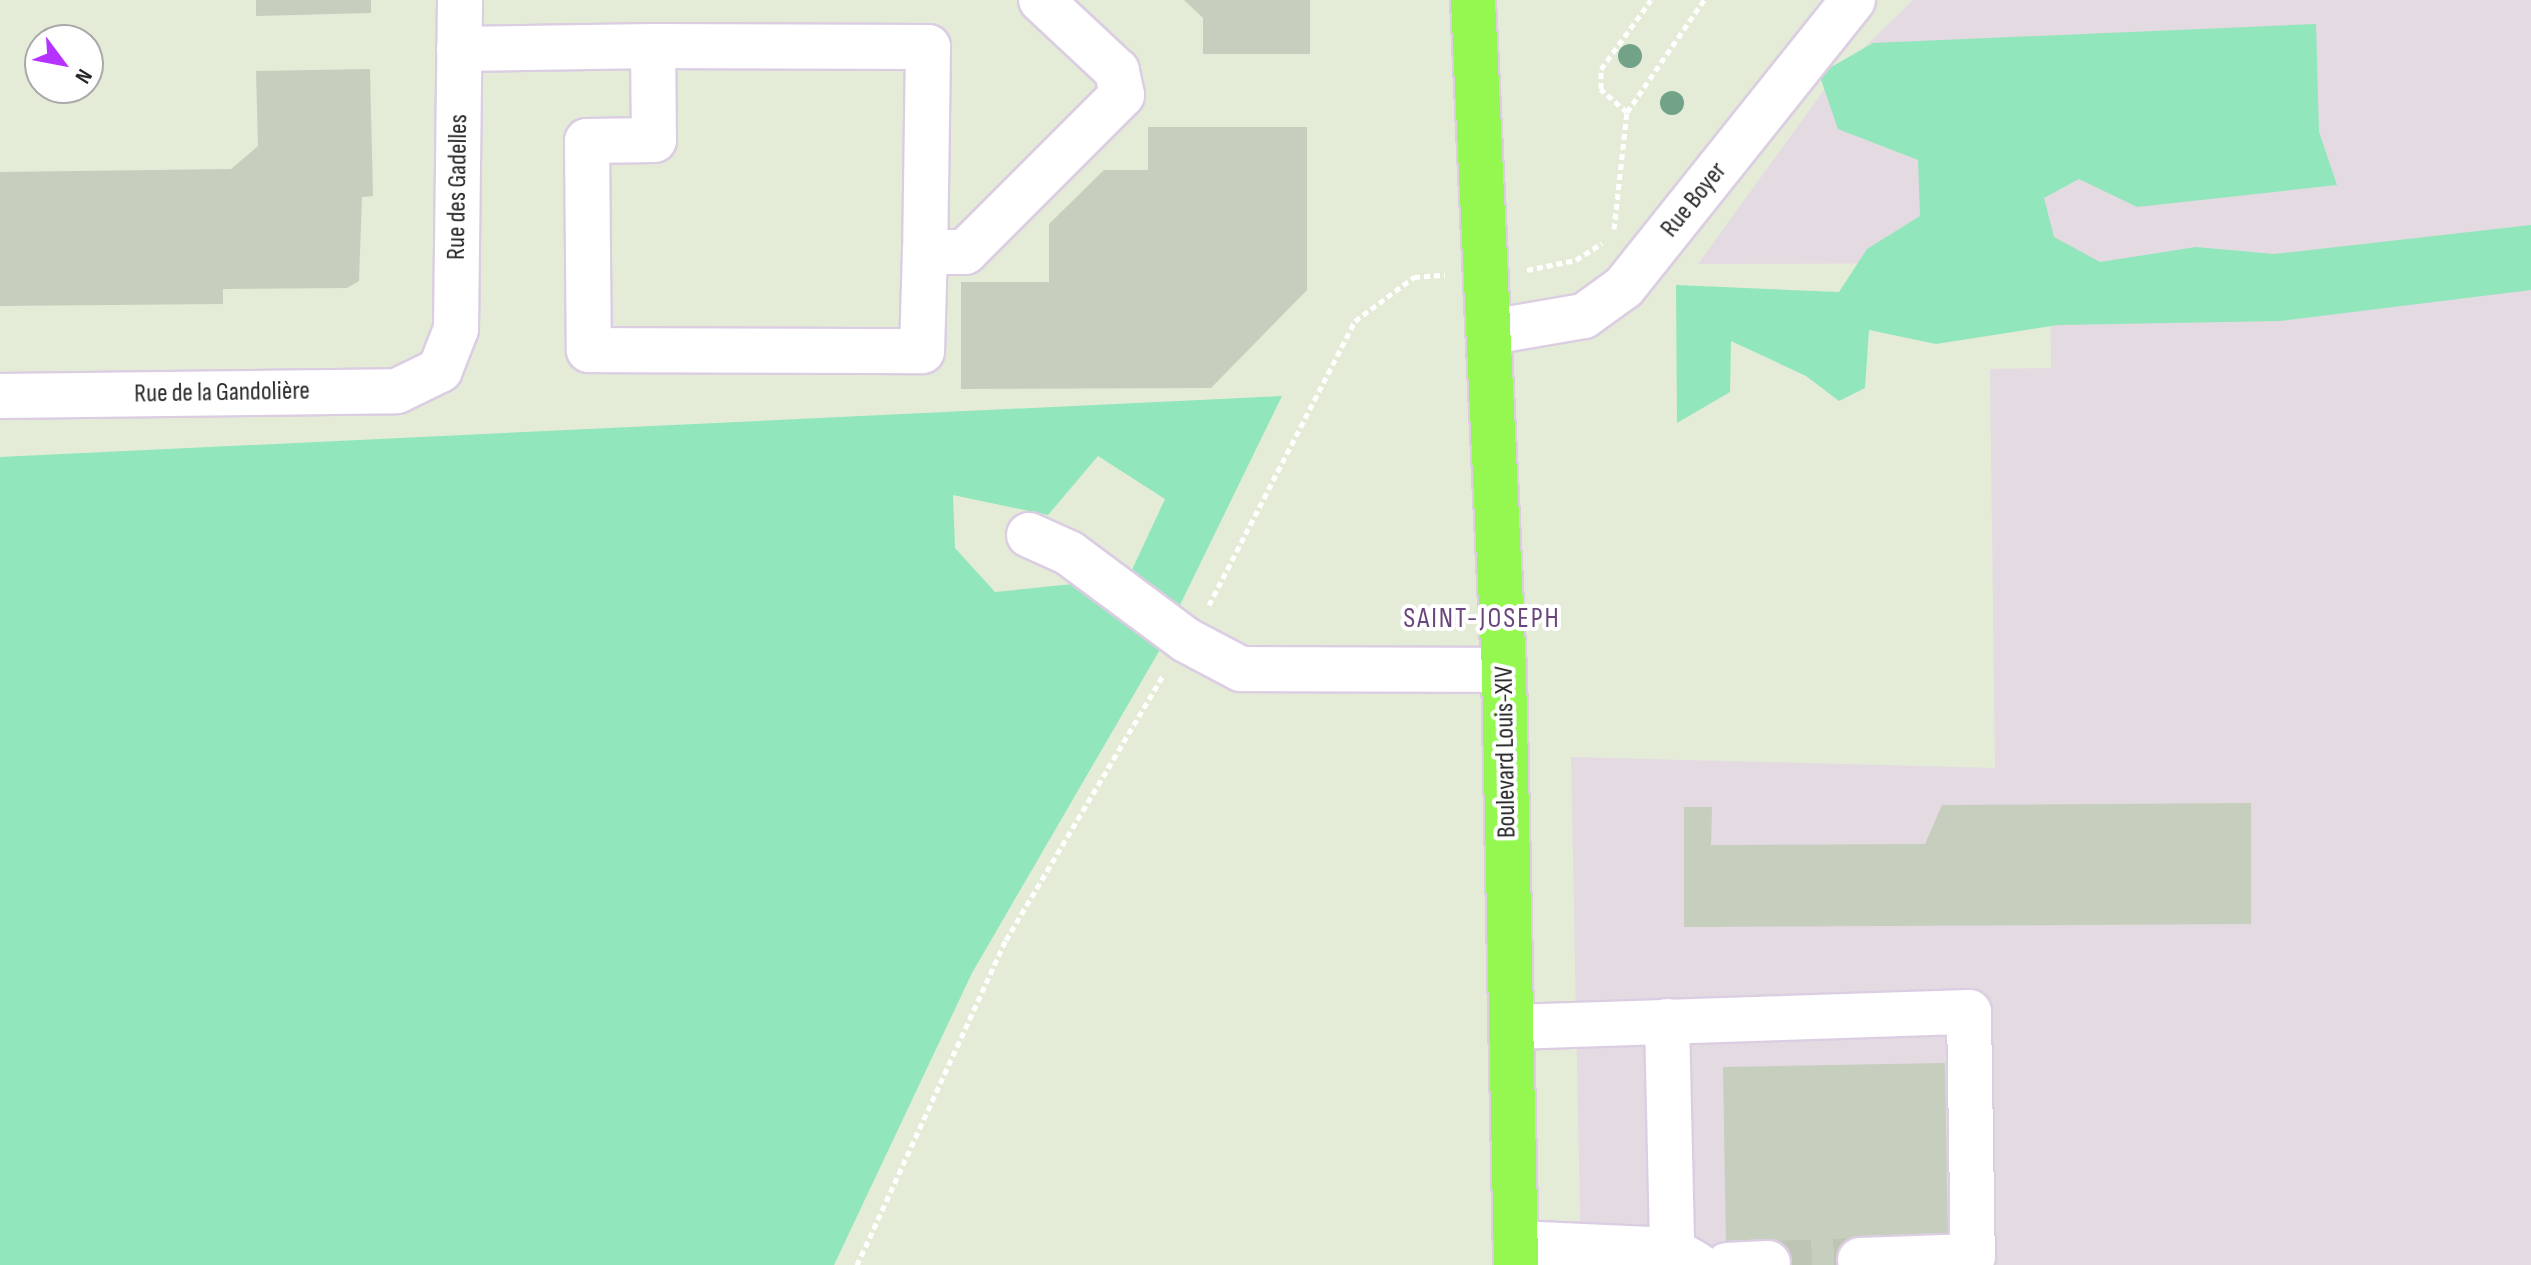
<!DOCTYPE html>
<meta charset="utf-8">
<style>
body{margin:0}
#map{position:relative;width:2531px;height:1265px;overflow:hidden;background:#e4ecd8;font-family:"Sofia Sans Condensed",sans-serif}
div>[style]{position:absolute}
.industrial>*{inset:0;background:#e3dae2}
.green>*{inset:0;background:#91e6bb}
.building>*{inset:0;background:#c6cebe}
.minor-tunnel>*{height:44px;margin-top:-22px;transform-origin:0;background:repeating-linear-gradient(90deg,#bec5b5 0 44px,transparent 0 66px)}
.path>*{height:5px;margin-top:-2.5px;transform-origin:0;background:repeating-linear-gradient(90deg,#fff 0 6px,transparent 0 10px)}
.roads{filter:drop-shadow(2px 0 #dbcee2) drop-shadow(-2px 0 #dbcee2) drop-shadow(0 2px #dbcee2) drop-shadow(0 -2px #dbcee2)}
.minor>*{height:44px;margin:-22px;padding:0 22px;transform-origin:22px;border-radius:22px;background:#fff}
.major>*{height:44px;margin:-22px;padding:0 22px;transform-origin:22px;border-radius:22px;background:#95f851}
.trees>*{width:24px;height:24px;margin:-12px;border-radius:50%;background:#72a389}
span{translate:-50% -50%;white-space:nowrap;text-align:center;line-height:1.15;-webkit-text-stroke:8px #fff;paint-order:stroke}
.street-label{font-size:26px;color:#282828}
.neighbourhood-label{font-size:28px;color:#68467b;letter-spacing:2px}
.north{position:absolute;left:24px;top:24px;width:80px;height:80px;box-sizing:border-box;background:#fff;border:2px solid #a9a9a9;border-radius:50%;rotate:122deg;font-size:22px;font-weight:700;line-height:32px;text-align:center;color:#282828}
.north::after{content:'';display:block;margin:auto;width:28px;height:36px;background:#b632ff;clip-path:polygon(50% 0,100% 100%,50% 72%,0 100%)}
</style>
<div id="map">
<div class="industrial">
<div style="clip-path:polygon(1913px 0,2531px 0,2531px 1265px,1581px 1265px,1571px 757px,1995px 768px,1990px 369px,2051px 368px,2050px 263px,1698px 264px,1832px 79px)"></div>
</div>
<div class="green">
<div style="clip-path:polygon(2316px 24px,2319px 132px,2337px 185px,2137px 207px,2079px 179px,2044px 198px,2054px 237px,2100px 262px,2196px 247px,2274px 254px,2531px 225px,2531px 290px,2280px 321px,2058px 325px,1936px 344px,1869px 330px,1865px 388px,1839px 401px,1806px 376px,1731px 341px,1730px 392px,1677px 423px,1676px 285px,1839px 292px,1867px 249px,1920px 216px,1918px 160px,1838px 129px,1819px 74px,1873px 43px)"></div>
<div style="clip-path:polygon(1282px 396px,1179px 607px,1131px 572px,1165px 499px,1098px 456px,1048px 515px,953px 495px,955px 548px,995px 592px,1083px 583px,1169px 634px,972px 973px,834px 1265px,0 1265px,0 457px)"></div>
</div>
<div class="building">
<div style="clip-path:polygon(256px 0,371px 0,371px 13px,256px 16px)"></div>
<div style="clip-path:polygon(1184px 0,1310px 0,1310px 54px,1203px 54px,1203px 18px)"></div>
<div style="clip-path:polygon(370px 69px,373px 196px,362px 197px,359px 281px,347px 288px,223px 289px,223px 304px,0 306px,0 172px,231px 169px,258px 146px,256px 71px)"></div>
<div style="clip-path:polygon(1148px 127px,1307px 127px,1307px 290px,1211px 388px,961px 389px,961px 282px,1049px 282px,1049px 224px,1104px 170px,1148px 170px)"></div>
<div style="clip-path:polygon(2251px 803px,2251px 924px,1684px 927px,1684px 807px,1712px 807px,1711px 845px,1925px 844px,1942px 805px)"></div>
<div style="clip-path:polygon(1945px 1063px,1948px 1241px,1860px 1265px,1768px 1265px,1726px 1246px,1723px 1067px)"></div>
</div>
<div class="minor-tunnel">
<div style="left:1768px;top:1263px;width:92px;rotate:-1.9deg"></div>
</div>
<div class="path">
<div style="left:1627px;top:112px;width:35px;rotate:-139deg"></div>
<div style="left:1601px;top:89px;width:20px;rotate:-90deg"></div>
<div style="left:1601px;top:69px;width:85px;rotate:-54.1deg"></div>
<div style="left:1614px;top:229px;width:118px;rotate:-83.7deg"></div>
<div style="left:1627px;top:112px;width:136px;rotate:-55.5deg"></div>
<div style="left:1527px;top:270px;width:50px;rotate:-11.5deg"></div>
<div style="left:1576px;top:260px;width:31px;rotate:-33deg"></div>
<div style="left:1209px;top:605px;width:319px;rotate:-62.8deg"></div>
<div style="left:1355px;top:321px;width:74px;rotate:-36.7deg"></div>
<div style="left:1414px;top:277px;width:31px;rotate:-4deg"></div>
<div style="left:857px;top:1265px;width:358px;rotate:-65.4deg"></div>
<div style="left:1006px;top:940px;width:309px;rotate:-59.3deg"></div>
</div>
<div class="roads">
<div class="minor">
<div style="left:653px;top:46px;width:275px;rotate:0.2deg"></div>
<div style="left:928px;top:47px;width:205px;rotate:90.8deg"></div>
<div style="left:459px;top:49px;width:194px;rotate:-0.9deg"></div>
<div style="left:653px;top:46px;width:94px;rotate:89.4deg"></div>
<div style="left:654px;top:140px;width:67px;rotate:179.1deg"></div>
<div style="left:587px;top:141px;width:209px;rotate:89.5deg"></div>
<div style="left:589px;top:350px;width:333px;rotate:0.2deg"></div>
<div style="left:922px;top:351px;width:99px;rotate:-88.3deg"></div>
<div style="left:925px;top:252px;width:40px"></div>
<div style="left:965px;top:252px;width:222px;rotate:-45deg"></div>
<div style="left:1122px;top:95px;width:25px;rotate:-102deg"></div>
<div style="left:1117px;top:71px;width:104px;rotate:-136.9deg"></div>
<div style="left:1491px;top:332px;width:94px;rotate:-9.8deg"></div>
<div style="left:1584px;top:316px;width:49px;rotate:-35.9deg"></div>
<div style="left:1624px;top:287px;width:367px;rotate:-51.4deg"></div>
<div style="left:0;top:396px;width:397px;rotate:-0.7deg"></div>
<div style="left:397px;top:391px;width:48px;rotate:-26deg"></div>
<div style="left:440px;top:370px;width:44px;rotate:-68.7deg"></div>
<div style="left:456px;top:329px;width:329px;rotate:-89.3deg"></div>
<div style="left:1029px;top:535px;width:44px;rotate:24.2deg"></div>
<div style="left:1069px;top:553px;width:146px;rotate:36.6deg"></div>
<div style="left:1186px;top:640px;width:62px;rotate:27.8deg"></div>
<div style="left:1241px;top:669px;width:263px;rotate:0.2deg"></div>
<div style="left:1667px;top:1021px;width:229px;rotate:88.7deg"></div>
<div style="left:1512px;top:1027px;width:457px;rotate:-1.9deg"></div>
<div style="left:1969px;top:1012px;width:244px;rotate:89.1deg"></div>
<div style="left:1973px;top:1256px;width:113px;rotate:178deg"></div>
<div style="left:1516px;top:1243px;width:156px;rotate:2.6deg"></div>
<div style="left:1672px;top:1250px;width:28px;rotate:30deg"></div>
<div style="left:1727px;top:1265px;width:41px;rotate:-2.8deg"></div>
</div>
<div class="major">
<div style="left:1473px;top:0;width:671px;rotate:87.35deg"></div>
<div style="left:1504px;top:670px;width:595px;rotate:88.84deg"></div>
</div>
</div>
<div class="trees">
<div style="left:1630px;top:56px"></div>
<div style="left:1672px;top:103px"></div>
</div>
<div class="street-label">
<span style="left:458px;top:187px;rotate:-89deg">Rue des Gadelles</span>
<span style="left:1694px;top:200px;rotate:-51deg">Rue Boyer</span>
<span style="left:222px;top:393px;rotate:-1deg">Rue de la Gandolière</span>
<span style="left:1506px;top:752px;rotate:-91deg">Boulevard Louis-XIV</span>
</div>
<div class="neighbourhood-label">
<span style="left:1482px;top:619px">SAINT-JOSEPH</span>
</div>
<div class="north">N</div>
</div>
